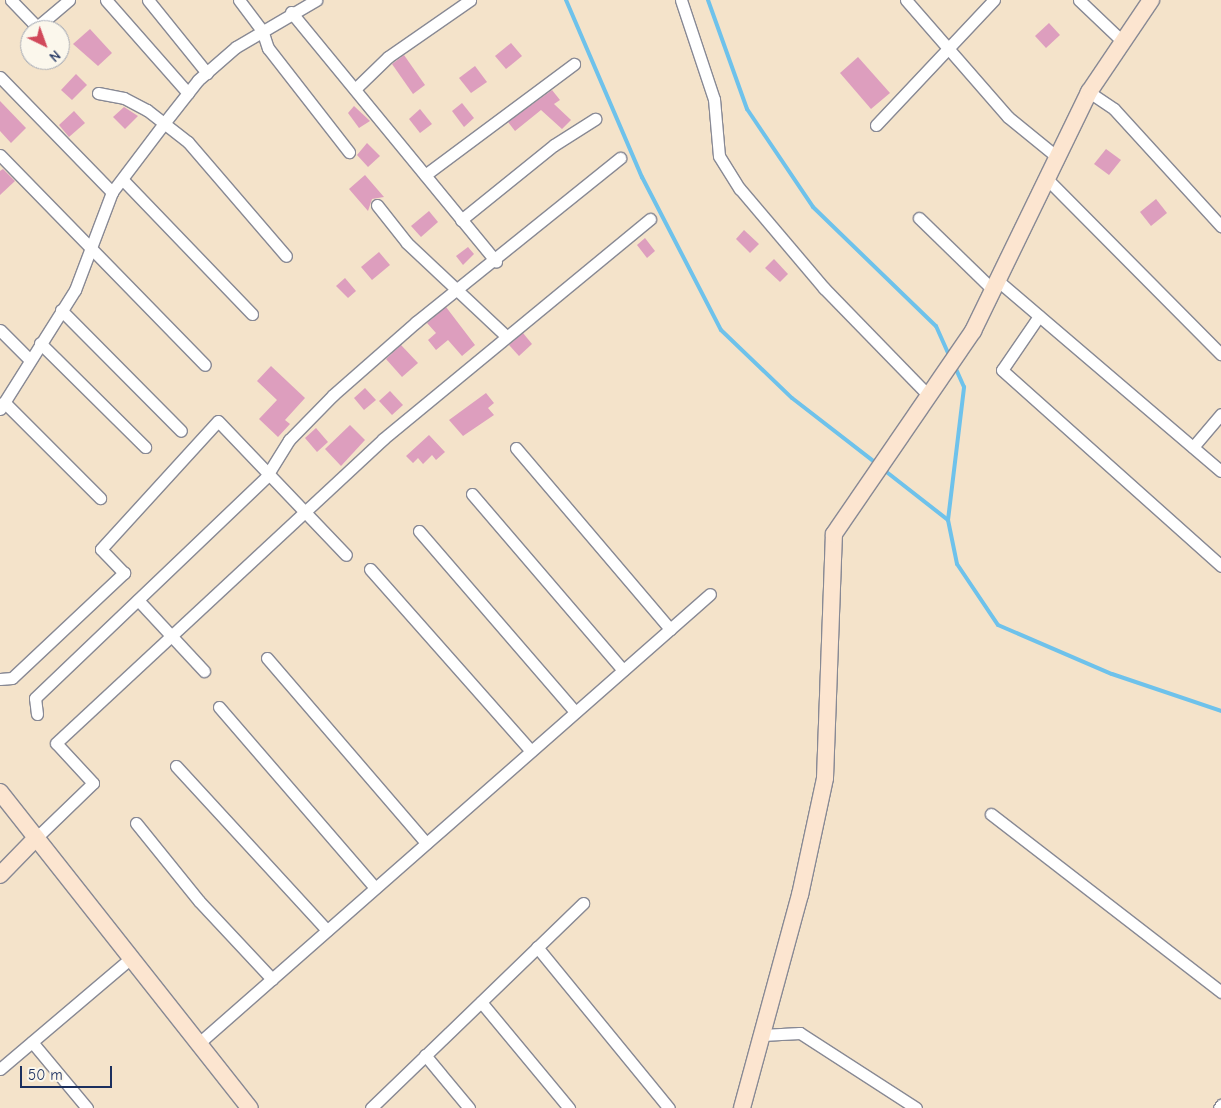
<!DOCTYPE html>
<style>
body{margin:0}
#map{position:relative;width:1221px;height:1108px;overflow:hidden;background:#f4e3ca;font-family:"Comic Neue",sans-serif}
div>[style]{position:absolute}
.stream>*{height:4px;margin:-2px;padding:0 2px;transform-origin:2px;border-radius:2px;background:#6ec2eb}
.building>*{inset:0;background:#dd9ebe}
.roads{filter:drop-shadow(1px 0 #888994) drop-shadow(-1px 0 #888994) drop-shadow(0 1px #888994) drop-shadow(0 -1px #888994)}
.street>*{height:11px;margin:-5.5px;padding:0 5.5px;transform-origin:5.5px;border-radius:5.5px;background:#fff}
.secondary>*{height:16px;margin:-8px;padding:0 8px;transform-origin:8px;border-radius:8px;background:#fce5d0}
span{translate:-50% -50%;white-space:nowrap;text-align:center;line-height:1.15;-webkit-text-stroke:4px #fbf7ec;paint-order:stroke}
.north{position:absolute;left:20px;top:20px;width:50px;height:50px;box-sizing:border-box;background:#fbf7ec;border:1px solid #a1a7b3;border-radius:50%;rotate:138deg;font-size:14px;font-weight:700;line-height:20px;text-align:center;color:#1b2f5e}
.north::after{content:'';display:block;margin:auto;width:18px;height:22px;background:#d1495b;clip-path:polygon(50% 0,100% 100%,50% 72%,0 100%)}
.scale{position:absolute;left:20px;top:1066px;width:92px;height:22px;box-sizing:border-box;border:2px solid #1b2f5e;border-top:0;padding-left:6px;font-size:15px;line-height:18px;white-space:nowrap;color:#1b2f5e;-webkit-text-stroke:4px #fbf7ec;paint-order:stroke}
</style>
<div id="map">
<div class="stream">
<div style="left:566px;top:0;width:193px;rotate:66.8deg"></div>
<div style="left:642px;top:177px;width:172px;rotate:62.7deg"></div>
<div style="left:721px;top:330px;width:98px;rotate:43.8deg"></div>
<div style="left:792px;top:398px;width:108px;rotate:37.8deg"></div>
<div style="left:708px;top:0;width:116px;rotate:70.3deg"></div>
<div style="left:747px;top:109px;width:118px;rotate:56deg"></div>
<div style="left:813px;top:207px;width:171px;rotate:44.1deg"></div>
<div style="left:936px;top:326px;width:34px;rotate:66deg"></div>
<div style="left:884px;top:470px;width:81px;rotate:38deg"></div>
<div style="left:948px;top:520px;width:45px;rotate:78.4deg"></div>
<div style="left:957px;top:564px;width:73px;rotate:56.1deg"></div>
<div style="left:998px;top:625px;width:124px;rotate:23.3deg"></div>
<div style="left:1112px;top:674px;width:115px;rotate:18.7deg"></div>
<div style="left:948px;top:520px;width:134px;rotate:-83.1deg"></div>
<div style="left:964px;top:387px;width:24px;rotate:-114deg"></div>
</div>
<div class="building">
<div style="clip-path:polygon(1049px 23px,1060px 35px,1046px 48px,1035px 36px)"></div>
<div style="clip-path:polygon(90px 29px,112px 53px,98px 66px,73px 44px)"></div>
<div style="clip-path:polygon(511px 43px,522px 56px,506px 69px,495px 56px)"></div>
<div style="clip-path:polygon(404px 55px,425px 85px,413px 94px,392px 64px)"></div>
<div style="clip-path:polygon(858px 57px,890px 93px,871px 109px,840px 73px)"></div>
<div style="clip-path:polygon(475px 66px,487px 82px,471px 93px,459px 78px)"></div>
<div style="clip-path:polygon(76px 74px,87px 85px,72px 100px,61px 90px)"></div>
<div style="clip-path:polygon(552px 90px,560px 100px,554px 104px,571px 120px,562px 129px,541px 110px,515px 131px,508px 122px)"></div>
<div style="clip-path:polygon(0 101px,26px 128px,11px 143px,0 131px)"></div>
<div style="clip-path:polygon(462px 103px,474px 118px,464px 127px,452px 111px)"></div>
<div style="clip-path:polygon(354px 106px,370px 121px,359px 128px,348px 113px)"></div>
<div style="clip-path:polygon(124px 107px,138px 116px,125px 129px,113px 117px)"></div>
<div style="clip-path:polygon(420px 109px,432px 124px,420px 133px,409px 119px)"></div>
<div style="clip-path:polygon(74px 111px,85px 123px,69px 137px,59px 125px)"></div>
<div style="clip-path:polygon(367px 143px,380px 156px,368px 167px,357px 155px)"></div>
<div style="clip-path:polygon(1106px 149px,1121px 160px,1109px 175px,1094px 164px)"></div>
<div style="clip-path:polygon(3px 169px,15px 181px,0 195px,0 171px)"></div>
<div style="clip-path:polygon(365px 175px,384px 197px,372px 199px,368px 211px,349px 189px)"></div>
<div style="clip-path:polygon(1156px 199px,1167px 213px,1151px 226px,1140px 212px)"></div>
<div style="clip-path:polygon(429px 211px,438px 222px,421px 237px,411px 226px)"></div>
<div style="clip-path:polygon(744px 230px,759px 244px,750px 253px,736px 239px)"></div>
<div style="clip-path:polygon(645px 238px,655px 251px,647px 258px,637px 245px)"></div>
<div style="clip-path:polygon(468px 247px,474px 254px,463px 265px,456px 256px)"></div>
<div style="clip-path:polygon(379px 252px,390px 265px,372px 280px,361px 267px)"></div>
<div style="clip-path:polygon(774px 259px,788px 274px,780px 282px,765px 268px)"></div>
<div style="clip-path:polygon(345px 278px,356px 291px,348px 298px,336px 286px)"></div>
<div style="clip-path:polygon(446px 307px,475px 345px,462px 356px,448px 340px,436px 350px,428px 340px,436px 333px,427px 323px)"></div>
<div style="clip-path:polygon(523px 333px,532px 344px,519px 356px,509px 345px)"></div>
<div style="clip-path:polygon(401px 345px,418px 363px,402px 377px,386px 359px)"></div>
<div style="clip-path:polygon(271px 366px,305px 398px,285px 420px,290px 424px,278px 437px,259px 419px,277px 400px,257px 381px)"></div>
<div style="clip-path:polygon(365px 388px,376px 400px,364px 410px,354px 398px)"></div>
<div style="clip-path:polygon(390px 391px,403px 405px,392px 415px,379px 401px)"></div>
<div style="clip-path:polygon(486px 393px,494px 403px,488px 408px,494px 415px,463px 436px,449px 420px)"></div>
<div style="clip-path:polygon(350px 425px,365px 440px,341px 466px,325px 449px)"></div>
<div style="clip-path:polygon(316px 428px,328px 442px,317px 452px,305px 438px)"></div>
<div style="clip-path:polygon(429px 435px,445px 452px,436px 460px,432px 455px,423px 464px,418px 458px,413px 463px,406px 456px)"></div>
</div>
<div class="roads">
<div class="street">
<div style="left:11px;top:0;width:37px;rotate:46deg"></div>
<div style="left:37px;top:27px;width:42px;rotate:-40.2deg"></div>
<div style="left:106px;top:0;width:124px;rotate:48.6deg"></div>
<div style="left:148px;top:0;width:94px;rotate:51.1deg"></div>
<div style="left:239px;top:0;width:38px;rotate:53deg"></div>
<div style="left:262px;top:30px;width:19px;rotate:72deg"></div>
<div style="left:268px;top:48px;width:132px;rotate:52.1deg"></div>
<div style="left:681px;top:0;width:104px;rotate:71.6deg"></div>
<div style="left:714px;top:99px;width:57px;rotate:85deg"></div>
<div style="left:719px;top:156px;width:39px;rotate:58deg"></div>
<div style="left:740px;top:189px;width:130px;rotate:49.7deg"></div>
<div style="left:824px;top:288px;width:149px;rotate:45.8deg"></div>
<div style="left:906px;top:0;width:155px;rotate:48.9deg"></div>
<div style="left:1008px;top:117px;width:63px;rotate:39.2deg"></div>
<div style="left:1079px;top:0;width:58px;rotate:43.6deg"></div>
<div style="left:291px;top:12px;width:323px;rotate:50.6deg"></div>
<div style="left:0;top:77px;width:161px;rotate:45.8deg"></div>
<div style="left:355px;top:89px;width:46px;rotate:-44.1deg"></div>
<div style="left:388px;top:57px;width:100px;rotate:-34.8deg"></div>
<div style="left:1089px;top:92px;width:30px;rotate:34deg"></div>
<div style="left:1114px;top:109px;width:159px;rotate:47.6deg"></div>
<div style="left:98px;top:93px;width:26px;rotate:11deg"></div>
<div style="left:124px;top:98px;width:26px;rotate:28deg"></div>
<div style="left:147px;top:110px;width:52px;rotate:38deg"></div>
<div style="left:188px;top:142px;width:150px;rotate:49.3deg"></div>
<div style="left:876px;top:125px;width:172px;rotate:-46.7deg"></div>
<div style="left:0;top:155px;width:293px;rotate:45.7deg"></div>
<div style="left:425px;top:175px;width:186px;rotate:-36.7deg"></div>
<div style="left:1047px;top:179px;width:247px;rotate:45.2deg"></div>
<div style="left:123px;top:180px;width:186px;rotate:46.1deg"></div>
<div style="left:377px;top:205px;width:48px;rotate:51.7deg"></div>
<div style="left:407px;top:243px;width:134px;rotate:43.2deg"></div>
<div style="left:919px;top:218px;width:100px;rotate:44.2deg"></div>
<div style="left:461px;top:220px;width:119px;rotate:-38.9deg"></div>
<div style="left:554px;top:145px;width:49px;rotate:-32.4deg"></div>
<div style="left:997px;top:280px;width:294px;rotate:40.5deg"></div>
<div style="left:61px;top:310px;width:170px;rotate:45.2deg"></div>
<div style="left:1039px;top:316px;width:65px;rotate:124.4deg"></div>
<div style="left:1002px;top:370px;width:294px;rotate:41.8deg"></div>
<div style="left:0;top:330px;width:41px;rotate:45deg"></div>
<div style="left:40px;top:343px;width:148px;rotate:44.7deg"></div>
<div style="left:4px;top:402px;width:136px;rotate:45deg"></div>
<div style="left:0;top:409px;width:141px;rotate:-57.8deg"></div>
<div style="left:75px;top:290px;width:105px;rotate:-69.3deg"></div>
<div style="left:112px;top:192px;width:88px;rotate:-52.9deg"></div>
<div style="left:165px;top:122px;width:53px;rotate:-51.8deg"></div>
<div style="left:198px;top:80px;width:50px;rotate:-41deg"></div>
<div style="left:236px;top:47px;width:93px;rotate:-30.4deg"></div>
<div style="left:1193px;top:447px;width:43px;rotate:-49.7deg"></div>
<div style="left:516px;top:448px;width:238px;rotate:49.6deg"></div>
<div style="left:472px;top:494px;width:232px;rotate:49.4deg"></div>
<div style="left:419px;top:531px;width:239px;rotate:49.2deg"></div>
<div style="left:370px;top:569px;width:243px;rotate:48.5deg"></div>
<div style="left:138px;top:600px;width:97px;rotate:47.1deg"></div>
<div style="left:267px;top:658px;width:244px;rotate:49.3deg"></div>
<div style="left:0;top:679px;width:12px;rotate:-5deg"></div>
<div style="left:12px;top:678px;width:154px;rotate:-43.2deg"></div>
<div style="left:124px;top:573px;width:33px;rotate:-134deg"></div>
<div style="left:101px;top:549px;width:173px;rotate:-47.6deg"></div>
<div style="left:218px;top:421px;width:185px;rotate:46.3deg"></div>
<div style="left:219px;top:707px;width:239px;rotate:49.2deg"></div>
<div style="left:37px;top:714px;width:16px;rotate:-97deg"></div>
<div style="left:35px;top:698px;width:320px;rotate:-43.7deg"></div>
<div style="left:266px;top:477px;width:44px;rotate:-58.1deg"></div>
<div style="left:289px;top:440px;width:63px;rotate:-45.6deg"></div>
<div style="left:333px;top:395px;width:111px;rotate:-41.3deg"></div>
<div style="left:416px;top:322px;width:262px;rotate:-38.8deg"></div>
<div style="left:176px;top:766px;width:223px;rotate:47.4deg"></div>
<div style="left:991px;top:814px;width:291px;rotate:37.7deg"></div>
<div style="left:136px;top:823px;width:100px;rotate:51.1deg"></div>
<div style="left:199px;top:901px;width:107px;rotate:46.9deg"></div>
<div style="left:36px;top:838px;width:79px;rotate:-44deg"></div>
<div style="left:93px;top:783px;width:54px;rotate:-132.8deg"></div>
<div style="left:56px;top:743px;width:446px;rotate:-42.9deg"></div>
<div style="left:383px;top:439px;width:346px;rotate:-39.5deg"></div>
<div style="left:537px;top:947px;width:208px;rotate:50.7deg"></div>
<div style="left:481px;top:1002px;width:138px;rotate:50.3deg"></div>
<div style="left:762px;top:1035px;width:38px;rotate:-3deg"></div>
<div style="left:800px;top:1033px;width:138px;rotate:32.9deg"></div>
<div style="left:32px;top:1042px;width:86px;rotate:50.2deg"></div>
<div style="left:199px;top:1043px;width:680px;rotate:-41.3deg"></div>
<div style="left:425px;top:1055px;width:69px;rotate:50.3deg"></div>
<div style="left:0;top:1069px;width:172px;rotate:-40.3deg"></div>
<div style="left:371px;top:1108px;width:295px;rotate:-44deg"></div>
<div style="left:1219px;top:1108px;width:4px;rotate:-56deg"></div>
</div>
<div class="secondary">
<div style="left:0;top:792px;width:403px;rotate:51.7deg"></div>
<div style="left:0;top:875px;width:52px;rotate:-45.8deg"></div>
<div style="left:742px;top:1108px;width:221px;rotate:-74.8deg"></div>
<div style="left:800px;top:895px;width:120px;rotate:-77.9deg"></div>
<div style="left:825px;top:778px;width:244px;rotate:-87.9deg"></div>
<div style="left:834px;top:534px;width:246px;rotate:-55.6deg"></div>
<div style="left:973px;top:331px;width:266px;rotate:-64.1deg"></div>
<div style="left:1089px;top:92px;width:111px;rotate:-56deg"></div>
</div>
</div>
<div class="north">N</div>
<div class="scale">50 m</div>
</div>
